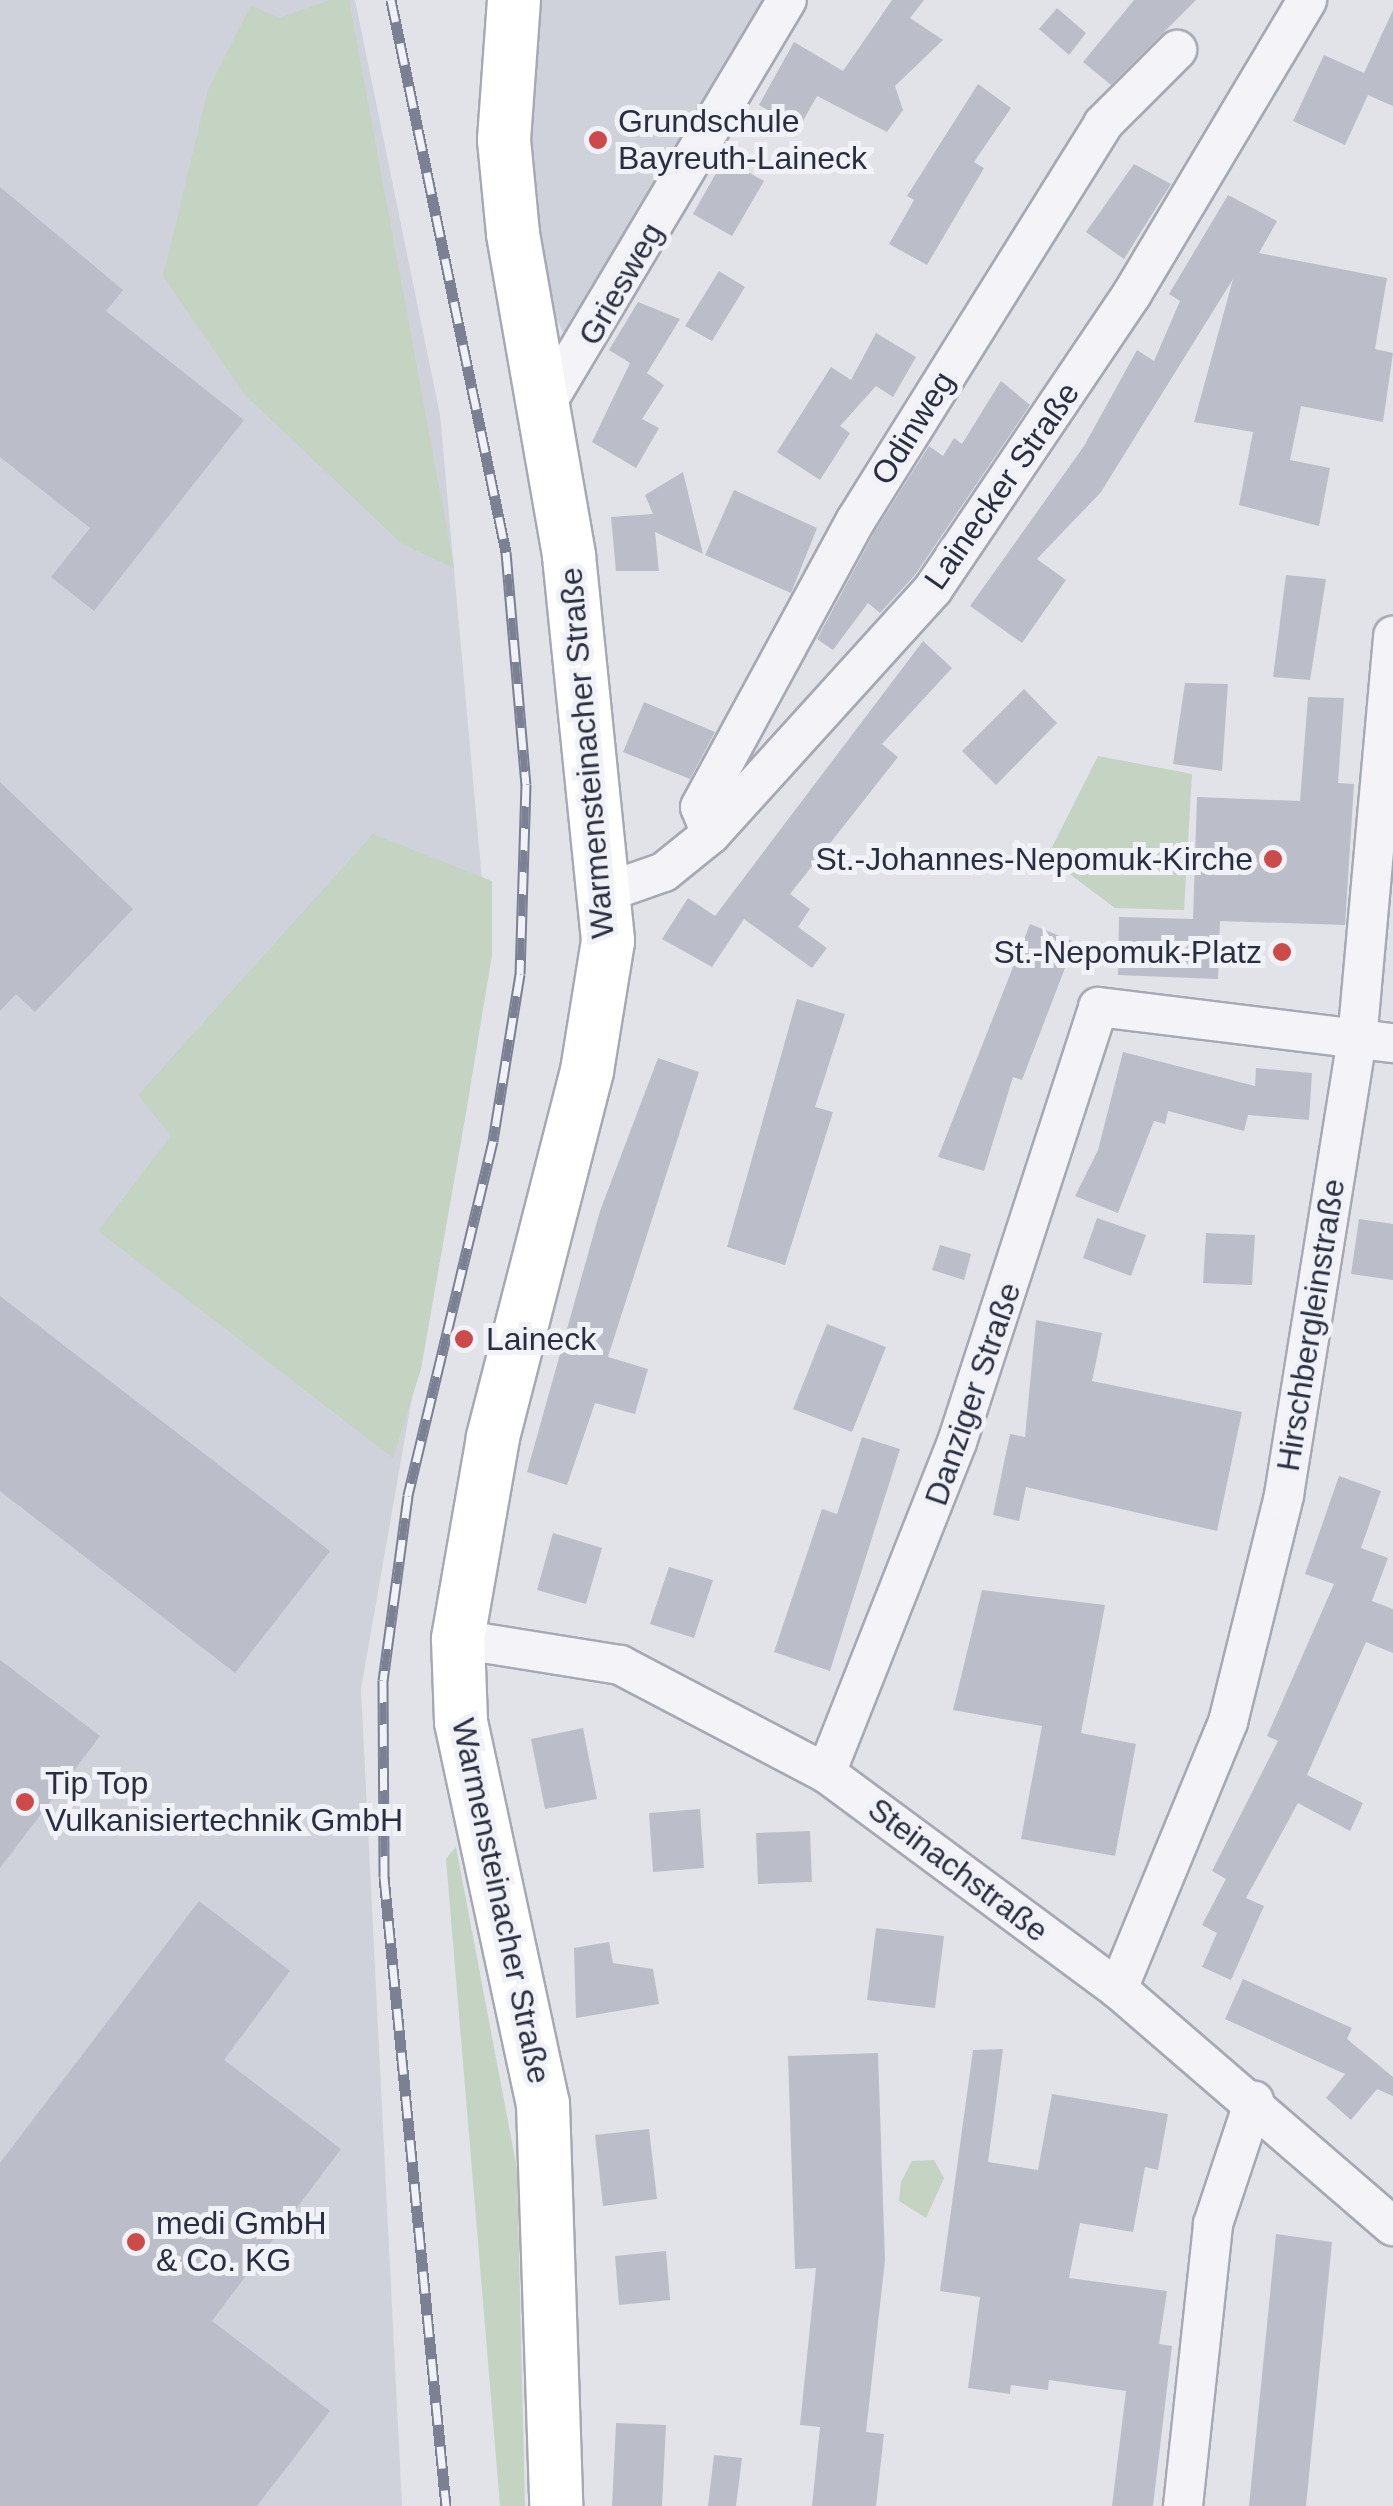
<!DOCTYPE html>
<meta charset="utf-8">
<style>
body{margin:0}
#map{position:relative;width:1393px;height:2506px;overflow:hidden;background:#e1e3e9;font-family:Arial,sans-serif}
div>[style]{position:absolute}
.built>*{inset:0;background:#cfd2db}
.green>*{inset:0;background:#c4d3c2}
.building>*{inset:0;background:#bbbec9}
.roads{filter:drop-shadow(2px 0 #a6a9b3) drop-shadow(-2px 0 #a6a9b3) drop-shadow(0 2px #a6a9b3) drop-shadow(0 -2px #a6a9b3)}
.street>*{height:38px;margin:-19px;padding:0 19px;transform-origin:19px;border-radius:19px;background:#f4f4f8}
.secondary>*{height:52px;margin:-26px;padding:0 26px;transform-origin:26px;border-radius:26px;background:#fff}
.rail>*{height:11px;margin-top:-5.5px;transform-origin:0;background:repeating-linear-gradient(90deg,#f1f2f7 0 22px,#7b8093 0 44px);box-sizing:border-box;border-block:2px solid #7b8093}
.dots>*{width:28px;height:28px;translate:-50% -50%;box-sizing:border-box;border:5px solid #f1f2f7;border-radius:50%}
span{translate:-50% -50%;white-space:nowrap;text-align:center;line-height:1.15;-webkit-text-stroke:10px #f1f2f7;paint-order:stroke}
.poi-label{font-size:32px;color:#2a2e41}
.left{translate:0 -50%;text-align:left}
.right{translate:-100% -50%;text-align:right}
.street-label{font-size:32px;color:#2a2e41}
</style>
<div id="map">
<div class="built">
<div style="clip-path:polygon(0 0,355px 0,440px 415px,489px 957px,361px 1689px,402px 2506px,0 2506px)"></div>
<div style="clip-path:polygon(516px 0,767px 0,567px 340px,514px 233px)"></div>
</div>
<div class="green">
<div style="clip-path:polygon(330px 0,349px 0,454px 568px,402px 544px,244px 394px,163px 276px,208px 90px,251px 5px,279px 18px)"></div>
<div style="clip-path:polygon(1098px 756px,1192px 774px,1184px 910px,1115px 908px,1047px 857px)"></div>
<div style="clip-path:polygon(373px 834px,492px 881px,492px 955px,465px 1119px,421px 1369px,393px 1458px,98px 1231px,171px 1136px,138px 1095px)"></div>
<div style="clip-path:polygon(456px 1847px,517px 2169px,525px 2506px,500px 2506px,446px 1859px)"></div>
<div style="clip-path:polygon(934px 2160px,944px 2178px,926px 2218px,899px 2201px,901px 2182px,912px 2161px)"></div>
</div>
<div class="building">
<div style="clip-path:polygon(892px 0,924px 0,910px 18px,943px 40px,895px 86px,903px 110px,887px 132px,817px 96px,799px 128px,759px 105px,794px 42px,843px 71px)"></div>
<div style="clip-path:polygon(1134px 0,1196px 0,1111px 85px,1083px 62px)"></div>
<div style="clip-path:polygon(1057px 8px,1086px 33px,1069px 55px,1039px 29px)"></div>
<div style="clip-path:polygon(1393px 10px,1393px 106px,1368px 95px,1345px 145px,1293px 121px,1324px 55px,1364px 73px)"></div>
<div style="clip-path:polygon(978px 84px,1011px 108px,974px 162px,984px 168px,927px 265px,889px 244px,914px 200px,907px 196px)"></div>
<div style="clip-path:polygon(724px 159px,764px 181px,732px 236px,693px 214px)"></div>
<div style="clip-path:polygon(1134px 164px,1171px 184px,1124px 259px,1086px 232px)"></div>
<div style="clip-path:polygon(0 187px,123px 290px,106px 311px,244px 420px,94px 611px,51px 577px,90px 528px,0 457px)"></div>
<div style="clip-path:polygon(1228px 195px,1277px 221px,1259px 253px,1387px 278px,1375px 349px,1393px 353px,1383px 422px,1301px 406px,1290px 460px,1330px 468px,1319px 526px,1239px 505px,1253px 432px,1194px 422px,1233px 279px,1101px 492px,1037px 559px,1066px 580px,1022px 643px,970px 606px,1084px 446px,1137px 350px,1154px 361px,1180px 301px,1169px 294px)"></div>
<div style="clip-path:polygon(719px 271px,745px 287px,712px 341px,685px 326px)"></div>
<div style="clip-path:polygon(638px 302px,680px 319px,647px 373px,664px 385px,642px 419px,659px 428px,636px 468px,592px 442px,630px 363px,609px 350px)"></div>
<div style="clip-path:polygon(876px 333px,916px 357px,893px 397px,876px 386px,840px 426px,850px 433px,820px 480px,777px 452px,831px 367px,851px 380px)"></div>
<div style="clip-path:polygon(1001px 381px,1030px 405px,915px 575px,880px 613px,868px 603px,833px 650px,817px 639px,875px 531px,929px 446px,943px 456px,954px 438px,962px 444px)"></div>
<div style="clip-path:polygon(683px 472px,703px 554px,655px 532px,659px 571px,616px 571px,611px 517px,653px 514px,645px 495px)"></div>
<div style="clip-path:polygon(734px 490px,817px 528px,791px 593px,705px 555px)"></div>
<div style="clip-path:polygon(1286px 575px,1326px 579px,1310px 680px,1273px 677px)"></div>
<div style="clip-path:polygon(923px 641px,952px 668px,882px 744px,898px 757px,790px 894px,810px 909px,798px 927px,827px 948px,812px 968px,744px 919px,712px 967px,662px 939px,688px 898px,715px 916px)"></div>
<div style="clip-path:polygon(1185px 683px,1228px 684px,1222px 771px,1173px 764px)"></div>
<div style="clip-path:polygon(1024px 689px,1057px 723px,996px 785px,962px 751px)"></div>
<div style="clip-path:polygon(1308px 697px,1344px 698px,1338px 783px,1354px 784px,1345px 925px,1220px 921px,1218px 979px,1118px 975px,1119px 917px,1193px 919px,1197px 797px,1300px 801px)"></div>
<div style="clip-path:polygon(644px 702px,715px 732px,690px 779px,623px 752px)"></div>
<div style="clip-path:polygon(0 782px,133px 909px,35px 1012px,16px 994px,0 1011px)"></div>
<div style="clip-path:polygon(1030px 924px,1075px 942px,1022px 1080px,1013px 1077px,984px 1171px,938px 1157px)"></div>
<div style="clip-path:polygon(797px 999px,845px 1014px,815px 1107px,833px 1112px,785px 1265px,727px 1247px)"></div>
<div style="clip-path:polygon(1123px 1052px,1255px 1086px,1256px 1068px,1312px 1073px,1309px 1120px,1248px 1115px,1244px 1131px,1168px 1111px,1165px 1124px,1154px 1121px,1118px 1213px,1075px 1196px,1098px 1150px)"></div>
<div style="clip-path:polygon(658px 1058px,699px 1072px,608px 1357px,648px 1369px,635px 1414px,595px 1403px,567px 1485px,527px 1472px,600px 1211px)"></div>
<div style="clip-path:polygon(1097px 1218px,1146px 1235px,1131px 1276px,1083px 1258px)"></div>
<div style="clip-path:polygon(1359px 1219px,1393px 1224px,1393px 1280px,1351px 1274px)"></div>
<div style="clip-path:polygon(1206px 1233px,1255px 1235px,1252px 1285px,1203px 1283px)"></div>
<div style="clip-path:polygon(940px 1245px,971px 1254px,964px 1280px,932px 1270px)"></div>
<div style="clip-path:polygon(0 1296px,330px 1551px,235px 1673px,0 1491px)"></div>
<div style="clip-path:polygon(1036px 1320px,1102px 1333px,1092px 1381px,1242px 1412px,1217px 1531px,1026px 1487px,1019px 1521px,993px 1515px,1010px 1434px,1025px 1437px)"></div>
<div style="clip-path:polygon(827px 1324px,886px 1347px,852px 1432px,793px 1409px)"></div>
<div style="clip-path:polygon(862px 1437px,900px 1449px,830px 1671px,774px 1652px,822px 1509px,837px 1514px)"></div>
<div style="clip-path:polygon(1339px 1476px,1381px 1491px,1361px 1548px,1388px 1558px,1372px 1601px,1393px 1609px,1393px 1653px,1366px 1642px,1307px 1775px,1363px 1803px,1350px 1831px,1298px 1803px,1246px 1898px,1264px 1906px,1231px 1980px,1202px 1967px,1217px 1933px,1202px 1925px,1226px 1879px,1212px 1871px,1278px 1741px,1267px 1736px,1334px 1584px,1305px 1574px)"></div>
<div style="clip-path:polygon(553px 1533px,602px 1548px,586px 1604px,537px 1590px)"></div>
<div style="clip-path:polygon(669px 1567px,713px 1580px,694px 1638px,650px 1624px)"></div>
<div style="clip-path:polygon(982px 1590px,1105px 1605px,1081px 1733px,1136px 1744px,1115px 1856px,1021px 1839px,1042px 1726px,953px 1710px)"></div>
<div style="clip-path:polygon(0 1660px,100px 1736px,0 1868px)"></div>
<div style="clip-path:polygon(583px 1728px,597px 1799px,545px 1809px,531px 1739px)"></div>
<div style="clip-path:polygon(700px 1809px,704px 1868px,653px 1872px,649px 1813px)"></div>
<div style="clip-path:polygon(810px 1831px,812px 1882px,758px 1884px,756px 1833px)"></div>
<div style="clip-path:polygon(199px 1901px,290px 1971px,224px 2060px,341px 2149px,212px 2321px,330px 2411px,257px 2506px,0 2506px,0 2163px)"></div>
<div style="clip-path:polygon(876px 1928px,944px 1936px,935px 2008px,867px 2000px)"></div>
<div style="clip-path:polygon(609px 1942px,613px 1963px,653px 1969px,659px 2004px,576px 2018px,574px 1948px)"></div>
<div style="clip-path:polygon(1243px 1979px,1352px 2028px,1347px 2039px,1393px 2077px,1393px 2096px,1377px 2089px,1351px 2120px,1326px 2098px,1345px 2074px,1225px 2019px)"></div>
<div style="clip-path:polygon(1003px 2049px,988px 2162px,1038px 2170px,1052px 2094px,1168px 2114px,1158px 2170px,1145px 2167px,1133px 2232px,1080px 2223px,1069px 2278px,1167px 2291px,1159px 2344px,1172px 2346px,1153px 2506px,1112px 2506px,1126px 2391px,1049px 2380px,1048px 2390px,1011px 2385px,1010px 2394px,968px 2388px,980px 2297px,940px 2291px,973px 2050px)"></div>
<div style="clip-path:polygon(878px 2053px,885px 2260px,866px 2432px,884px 2434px,876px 2506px,812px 2506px,820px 2427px,800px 2425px,816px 2268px,795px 2269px,788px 2056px)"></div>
<div style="clip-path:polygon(649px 2129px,657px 2199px,603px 2206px,595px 2135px)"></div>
<div style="clip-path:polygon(1276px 2234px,1332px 2242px,1306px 2506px,1249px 2506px)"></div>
<div style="clip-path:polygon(666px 2251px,670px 2300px,619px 2305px,615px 2256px)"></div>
<div style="clip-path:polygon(616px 2423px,666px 2425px,662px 2506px,612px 2506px)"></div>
<div style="clip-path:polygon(714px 2455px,742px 2458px,736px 2506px,708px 2506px)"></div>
</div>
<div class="roads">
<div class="street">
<div style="left:543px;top:409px;width:476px;rotate:-59.2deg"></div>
<div style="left:711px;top:834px;width:29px;rotate:-112deg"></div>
<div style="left:700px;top:807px;width:327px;rotate:-61.5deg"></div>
<div style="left:856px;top:520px;width:467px;rotate:-58deg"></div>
<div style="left:1103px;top:124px;width:105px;rotate:-45deg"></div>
<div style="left:607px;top:892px;width:60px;rotate:-19.3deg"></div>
<div style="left:664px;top:872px;width:60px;rotate:-39deg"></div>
<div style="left:711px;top:834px;width:331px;rotate:-47.8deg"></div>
<div style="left:933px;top:589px;width:356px;rotate:-56deg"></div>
<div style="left:1132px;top:294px;width:342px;rotate:-59.2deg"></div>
<div style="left:458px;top:1639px;width:164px;rotate:9.1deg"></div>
<div style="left:620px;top:1665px;width:233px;rotate:27.7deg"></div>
<div style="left:826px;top:1773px;width:363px;rotate:36.5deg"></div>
<div style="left:1118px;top:1989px;width:363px;rotate:40.8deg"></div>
<div style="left:826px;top:1773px;width:356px;rotate:-68.4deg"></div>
<div style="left:957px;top:1442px;width:457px;rotate:-72deg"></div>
<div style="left:1098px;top:1007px;width:297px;rotate:7deg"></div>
<div style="left:1118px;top:1989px;width:289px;rotate:-67.6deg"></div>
<div style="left:1228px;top:1722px;width:234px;rotate:-76.1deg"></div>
<div style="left:1284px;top:1495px;width:460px;rotate:-80.9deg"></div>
<div style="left:1357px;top:1041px;width:407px;rotate:-84.9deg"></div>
<div style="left:1183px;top:2506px;width:284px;rotate:-83.9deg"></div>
<div style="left:1213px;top:2224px;width:130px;rotate:-71.6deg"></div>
</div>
<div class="secondary">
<div style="left:514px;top:0;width:140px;rotate:94.1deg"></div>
<div style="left:504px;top:140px;width:94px;rotate:84.5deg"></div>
<div style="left:513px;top:234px;width:327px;rotate:80.1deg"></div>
<div style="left:569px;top:556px;width:387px;rotate:84.2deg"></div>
<div style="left:608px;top:941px;width:132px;rotate:99.2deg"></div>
<div style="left:587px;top:1071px;width:379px;rotate:104.4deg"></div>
<div style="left:493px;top:1438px;width:204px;rotate:99.9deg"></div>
<div style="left:458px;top:1639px;width:83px;rotate:87.9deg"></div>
<div style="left:461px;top:1722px;width:391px;rotate:77.9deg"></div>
<div style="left:543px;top:2104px;width:402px;rotate:88.1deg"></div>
</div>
</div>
<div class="rail">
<div style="left:391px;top:0;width:564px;rotate:78.23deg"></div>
<div style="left:506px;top:552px;width:233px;rotate:85.1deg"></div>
<div style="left:526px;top:784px;width:190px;rotate:91.8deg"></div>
<div style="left:520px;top:974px;width:169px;rotate:99.2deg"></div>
<div style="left:493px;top:1141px;width:365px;rotate:103.5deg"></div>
<div style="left:408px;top:1496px;width:186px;rotate:97.7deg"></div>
<div style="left:383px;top:1680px;width:197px;rotate:89.7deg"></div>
<div style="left:384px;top:1877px;width:632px;rotate:84.37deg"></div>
</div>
<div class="dots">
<div style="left:598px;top:140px;background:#cc4a49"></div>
<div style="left:1273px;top:859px;background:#cc4a49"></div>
<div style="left:1282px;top:952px;background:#cc4a49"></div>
<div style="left:464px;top:1339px;background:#cc4a49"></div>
<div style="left:25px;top:1802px;background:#cc4a49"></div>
<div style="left:136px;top:2242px;background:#cc4a49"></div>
</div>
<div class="poi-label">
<span class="left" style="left:618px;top:140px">Grundschule<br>Bayreuth-Laineck</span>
<span class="right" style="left:1253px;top:859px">St.-Johannes-Nepomuk-Kirche</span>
<span class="right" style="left:1262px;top:952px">St.-Nepomuk-Platz</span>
<span class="left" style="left:486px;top:1339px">Laineck</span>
<span class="left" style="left:45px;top:1802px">Tip Top<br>Vulkanisiertechnik GmbH</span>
<span class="left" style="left:156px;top:2242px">medi GmbH<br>&amp; Co. KG</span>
</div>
<div class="street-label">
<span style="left:621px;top:284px;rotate:-60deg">Griesweg</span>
<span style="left:913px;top:428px;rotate:-58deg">Odinweg</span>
<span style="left:1002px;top:486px;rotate:-55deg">Lainecker Straße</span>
<span style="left:587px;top:753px;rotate:-95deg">Warmensteinacher Straße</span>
<span style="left:1311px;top:1325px;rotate:-81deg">Hirschbergleinstraße</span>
<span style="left:973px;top:1394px;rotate:-71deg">Danziger Straße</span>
<span style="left:958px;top:1870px;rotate:37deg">Steinachstraße</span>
<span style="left:501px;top:1901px;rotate:78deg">Warmensteinacher Straße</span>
</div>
</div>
